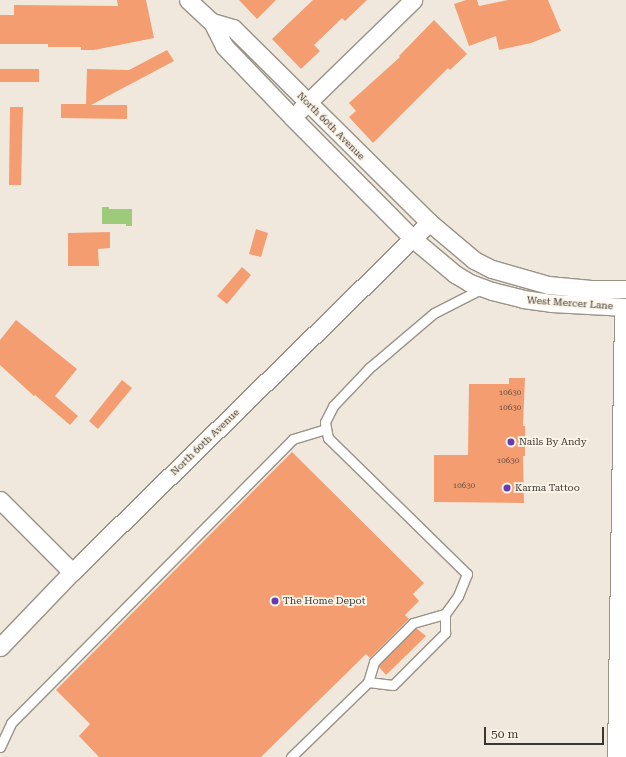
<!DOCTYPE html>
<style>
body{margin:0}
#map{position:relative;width:626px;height:757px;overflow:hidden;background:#f0e8dc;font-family:"Roboto Serif",serif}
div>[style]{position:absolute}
.water>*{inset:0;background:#9dcb7b}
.building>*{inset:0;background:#f39d70}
.roads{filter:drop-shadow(1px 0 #9a9287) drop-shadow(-1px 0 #9a9287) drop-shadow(0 1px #9a9287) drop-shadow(0 -1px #9a9287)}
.lane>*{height:9px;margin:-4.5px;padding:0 4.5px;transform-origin:4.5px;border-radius:4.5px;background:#fff}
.street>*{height:17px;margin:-8.5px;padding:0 8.5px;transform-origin:8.5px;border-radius:8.5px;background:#fff}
.secondary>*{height:22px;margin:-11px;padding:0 11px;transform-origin:11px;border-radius:11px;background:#fff}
.dots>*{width:11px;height:11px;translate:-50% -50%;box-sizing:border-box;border:2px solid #fef5e9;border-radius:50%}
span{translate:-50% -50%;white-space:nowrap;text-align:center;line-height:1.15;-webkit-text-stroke:3.5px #fef5e9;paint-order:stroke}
.number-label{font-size:8px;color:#685042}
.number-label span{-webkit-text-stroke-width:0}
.street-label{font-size:10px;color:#3a3732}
.poi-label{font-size:10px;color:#3a3732}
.left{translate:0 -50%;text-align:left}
.scale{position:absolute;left:484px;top:727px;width:120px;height:18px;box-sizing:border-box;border:2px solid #3a3732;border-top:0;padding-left:5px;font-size:12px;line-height:14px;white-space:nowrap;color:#3a3732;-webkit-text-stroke:3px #fef5e9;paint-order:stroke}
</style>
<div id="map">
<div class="water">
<div style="clip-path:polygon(102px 207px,109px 207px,109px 209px,132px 209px,132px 226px,126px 226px,126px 224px,102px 224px)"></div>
</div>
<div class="building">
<div style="clip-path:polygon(117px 0,146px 0,154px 38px,94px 50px,81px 50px,81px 47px,48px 47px,48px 44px,0 44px,0 15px,14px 15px,14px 5px,118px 6px)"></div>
<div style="clip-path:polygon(239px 0,276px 0,257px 19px)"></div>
<div style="clip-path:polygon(313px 0,367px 0,345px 21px,342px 18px,314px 45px,320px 51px,301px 69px,272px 39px)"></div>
<div style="clip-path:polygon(466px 0,477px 0,479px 6px,508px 0,548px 0,561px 31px,531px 43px,499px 50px,496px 36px,469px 46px,454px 4px)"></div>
<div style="clip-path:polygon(434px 20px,467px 54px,450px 70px,448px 68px,373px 143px,349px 117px,356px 111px,349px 103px,400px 57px,399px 56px)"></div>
<div style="clip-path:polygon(167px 50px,174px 61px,91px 105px,127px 105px,127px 119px,61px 118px,61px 104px,86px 104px,87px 69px,129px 70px)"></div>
<div style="clip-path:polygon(0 69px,39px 69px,39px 82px,0 82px)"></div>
<div style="clip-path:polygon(10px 107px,23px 107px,21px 185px,9px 185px)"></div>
<div style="clip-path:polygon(256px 229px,268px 233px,261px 257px,249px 254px)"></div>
<div style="clip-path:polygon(110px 232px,110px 248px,98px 249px,99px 266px,68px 266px,68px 233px)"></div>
<div style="clip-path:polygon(242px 267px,251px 275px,227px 304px,217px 296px)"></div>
<div style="clip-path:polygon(16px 320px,77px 369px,55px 396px,78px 416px,70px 425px,35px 395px,34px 396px,0 365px,0 340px)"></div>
<div style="clip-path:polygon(509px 378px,525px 378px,523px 426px,525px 426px,525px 456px,523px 456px,524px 503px,434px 502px,434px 455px,468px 455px,469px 384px,509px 384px)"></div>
<div style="clip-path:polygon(122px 380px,132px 388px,98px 429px,89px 421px)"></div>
<div style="clip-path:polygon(292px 452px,424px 583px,413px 594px,419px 601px,405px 615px,409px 619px,370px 658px,366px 654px,261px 757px,99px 757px,79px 736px,90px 724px,56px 690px)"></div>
<div style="clip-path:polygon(416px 628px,426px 636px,386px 675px,379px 667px,379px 665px)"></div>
</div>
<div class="roads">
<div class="lane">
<div style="left:368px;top:682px;width:21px;rotate:-73deg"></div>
<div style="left:374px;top:662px;width:55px;rotate:-45deg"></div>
<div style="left:413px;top:623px;width:33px;rotate:-16deg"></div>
<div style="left:0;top:747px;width:26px;rotate:-65deg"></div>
<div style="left:11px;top:723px;width:400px;rotate:-45.2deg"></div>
<div style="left:293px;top:439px;width:34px;rotate:-17deg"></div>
<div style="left:291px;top:757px;width:107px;rotate:-44.2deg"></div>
<div style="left:368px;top:682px;width:25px;rotate:7deg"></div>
<div style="left:393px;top:685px;width:74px;rotate:-45deg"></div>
<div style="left:445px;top:633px;width:19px;rotate:-90deg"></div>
<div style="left:445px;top:614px;width:22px;rotate:-54deg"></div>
<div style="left:458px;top:596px;width:24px;rotate:-68deg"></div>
<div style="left:467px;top:574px;width:194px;rotate:-135.6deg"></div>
<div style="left:328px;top:438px;width:16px;rotate:-101deg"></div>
<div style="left:325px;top:422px;width:18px;rotate:-63deg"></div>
<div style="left:333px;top:406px;width:52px;rotate:-46.5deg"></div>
<div style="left:369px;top:368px;width:25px;rotate:-40deg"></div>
<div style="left:388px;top:352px;width:60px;rotate:-40.3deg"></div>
<div style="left:434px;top:313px;width:55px;rotate:-27deg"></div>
</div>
<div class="street">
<div style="left:188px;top:0;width:33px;rotate:43deg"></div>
<div style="left:212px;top:22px;width:27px;rotate:63deg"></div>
<div style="left:224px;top:46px;width:98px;rotate:46.2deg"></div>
<div style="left:292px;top:117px;width:170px;rotate:45.2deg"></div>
<div style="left:412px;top:238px;width:56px;rotate:39.9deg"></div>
<div style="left:455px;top:274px;width:17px;rotate:31deg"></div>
<div style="left:470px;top:283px;width:23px;rotate:20deg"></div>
<div style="left:492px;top:291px;width:32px;rotate:14deg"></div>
<div style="left:523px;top:299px;width:28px;rotate:8deg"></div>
<div style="left:551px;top:303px;width:75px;rotate:3.1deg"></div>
<div style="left:212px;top:22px;width:22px;rotate:16deg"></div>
<div style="left:233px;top:28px;width:276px;rotate:44.7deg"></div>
<div style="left:429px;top:222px;width:59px;rotate:40.2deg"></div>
<div style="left:474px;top:260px;width:20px;rotate:27deg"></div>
<div style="left:492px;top:269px;width:58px;rotate:15.9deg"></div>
<div style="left:548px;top:285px;width:43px;rotate:5.3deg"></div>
<div style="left:591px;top:289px;width:35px"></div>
<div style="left:300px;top:110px;width:158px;rotate:-44.2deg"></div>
<div style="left:0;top:500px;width:102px;rotate:45deg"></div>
<div style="left:0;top:647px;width:104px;rotate:-46.2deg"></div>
<div style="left:72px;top:572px;width:500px;rotate:-44.4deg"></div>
</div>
<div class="secondary">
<div style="left:619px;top:757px;width:445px;rotate:-89.1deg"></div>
</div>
</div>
<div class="dots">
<div style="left:511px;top:442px;background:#653ab2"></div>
<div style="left:507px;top:488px;background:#653ab2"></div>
<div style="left:275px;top:601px;background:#653ab2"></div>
</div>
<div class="number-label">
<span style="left:510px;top:393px">10630</span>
<span style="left:510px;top:408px">10630</span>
<span style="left:508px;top:461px">10630</span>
<span style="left:464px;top:486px">10630</span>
</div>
<div class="street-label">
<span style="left:331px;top:126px;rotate:45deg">North 60th Avenue</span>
<span style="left:570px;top:303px;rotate:4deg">West Mercer Lane</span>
<span style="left:205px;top:442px;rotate:-44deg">North 60th Avenue</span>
</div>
<div class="poi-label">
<span class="left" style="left:519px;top:442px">Nails By Andy</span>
<span class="left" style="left:515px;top:488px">Karma Tattoo</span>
<span class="left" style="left:283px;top:601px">The Home Depot</span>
</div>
<div class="scale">50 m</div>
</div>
